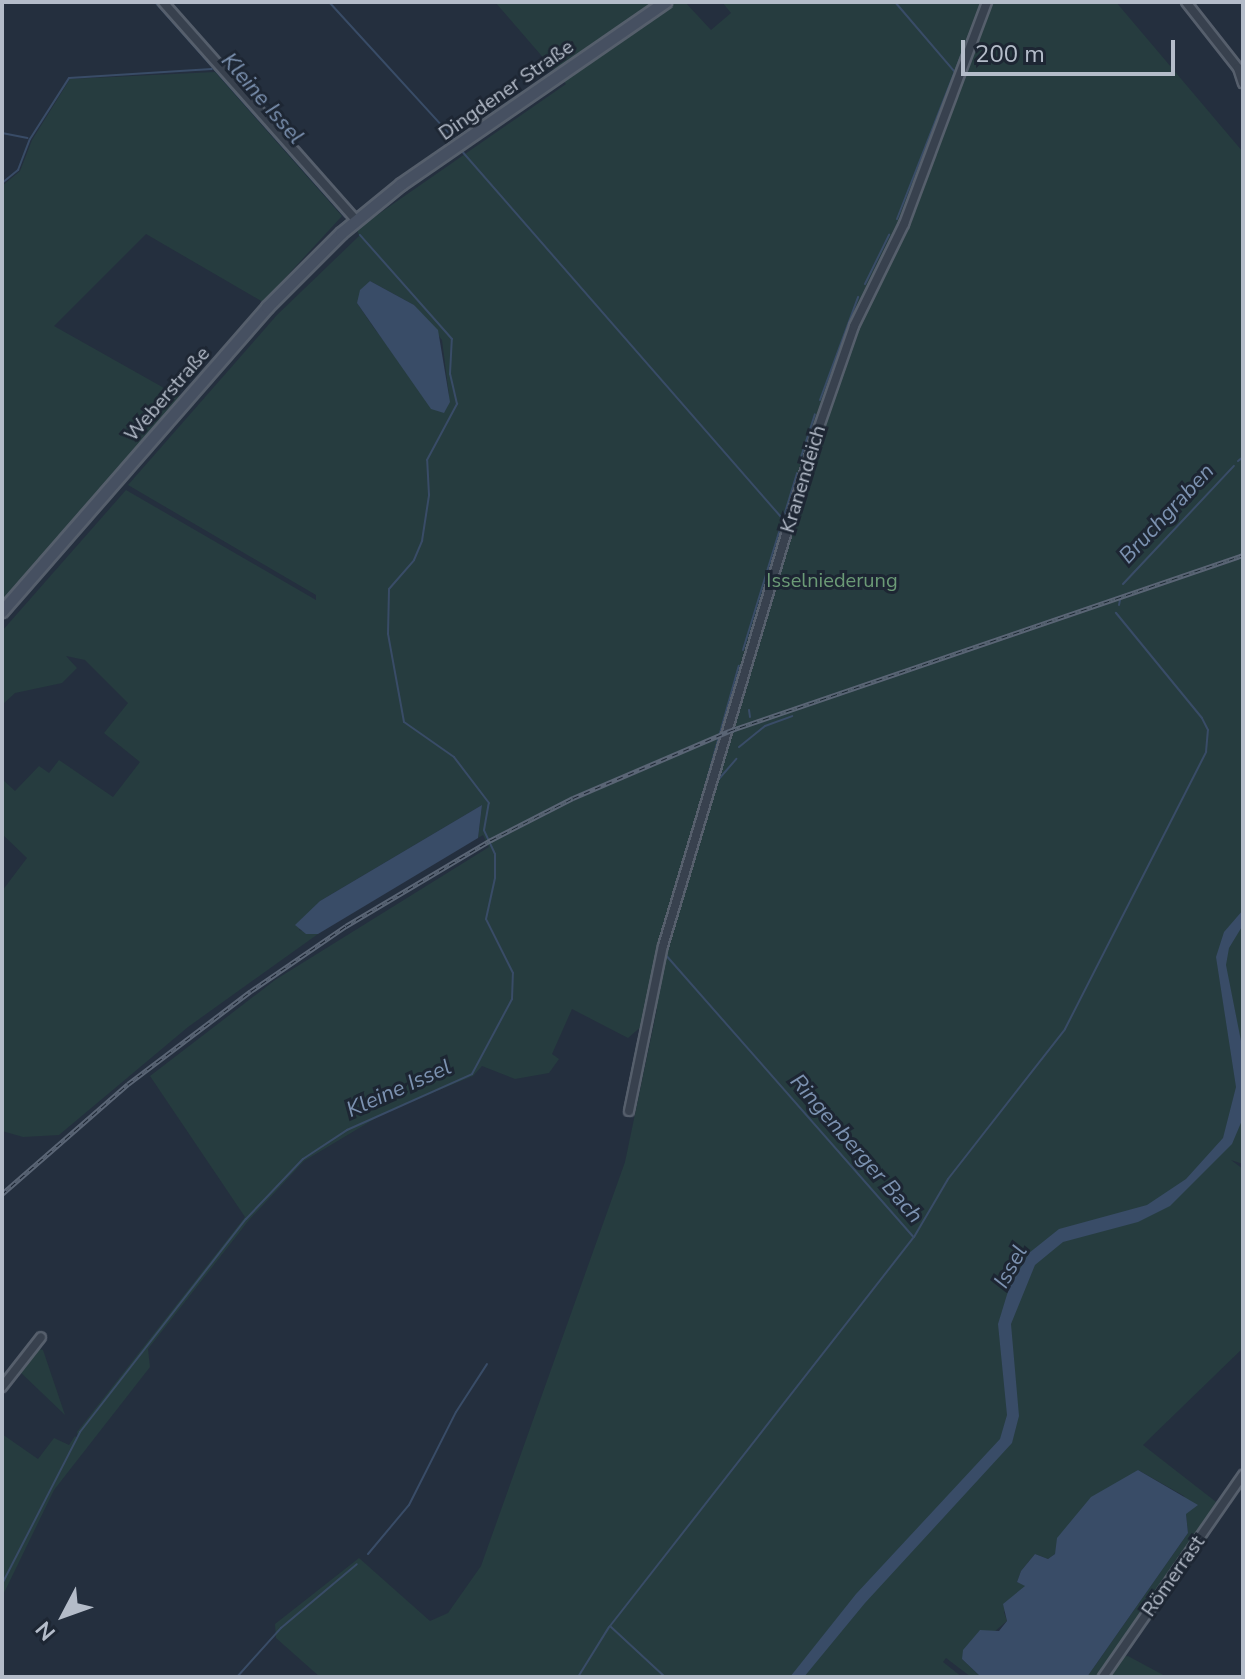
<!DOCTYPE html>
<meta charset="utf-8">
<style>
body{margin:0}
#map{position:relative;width:1245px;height:1679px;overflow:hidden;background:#242f3e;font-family:"Nunito Sans",sans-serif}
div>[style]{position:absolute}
.green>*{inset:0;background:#263c3f}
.water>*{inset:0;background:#394c67}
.stream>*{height:2px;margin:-1px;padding:0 1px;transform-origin:1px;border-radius:1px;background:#394c67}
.roads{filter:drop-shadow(2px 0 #565f6c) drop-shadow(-2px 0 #565f6c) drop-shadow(0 2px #565f6c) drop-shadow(0 -2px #565f6c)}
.street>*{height:8px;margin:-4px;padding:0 4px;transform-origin:4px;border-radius:4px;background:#38414e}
.secondary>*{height:11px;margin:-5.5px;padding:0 5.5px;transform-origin:5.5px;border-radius:5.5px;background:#465061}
.rail>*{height:5px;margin-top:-2.5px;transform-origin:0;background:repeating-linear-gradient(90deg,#1d2633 0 6px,#5a6575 0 12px);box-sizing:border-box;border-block:2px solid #5a6575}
span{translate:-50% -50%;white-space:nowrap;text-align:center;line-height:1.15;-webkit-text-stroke:6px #1d2633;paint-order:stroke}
.street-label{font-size:20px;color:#b4bcc9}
.park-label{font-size:20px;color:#6b9a76}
.water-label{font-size:22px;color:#7c92b1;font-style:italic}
.frame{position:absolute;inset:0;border:4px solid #b4bcc9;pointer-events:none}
.north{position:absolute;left:24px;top:1575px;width:80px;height:80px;-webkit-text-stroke:6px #1d2633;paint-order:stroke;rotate:229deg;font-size:22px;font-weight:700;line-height:32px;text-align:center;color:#b4bcc9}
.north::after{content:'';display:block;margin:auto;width:28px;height:36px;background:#b4bcc9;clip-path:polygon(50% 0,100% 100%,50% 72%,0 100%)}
.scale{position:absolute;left:961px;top:40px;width:214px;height:36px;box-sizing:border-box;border:4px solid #b4bcc9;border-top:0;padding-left:10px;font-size:24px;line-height:28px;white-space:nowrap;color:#b4bcc9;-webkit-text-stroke:6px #1d2633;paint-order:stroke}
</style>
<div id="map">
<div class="green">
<div style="clip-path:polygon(evenodd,495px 2px,685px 2px,711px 30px,731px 13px,722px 2px,1116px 2px,1243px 152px,1243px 1164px,1231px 1160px,1243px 1169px,1243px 1348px,1143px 1445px,1220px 1505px,1100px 1677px,1087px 1677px,1188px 1533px,1184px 1496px,1138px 1470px,1060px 1543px,1055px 1554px,1048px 1559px,1035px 1554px,1021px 1571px,1017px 1582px,1026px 1586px,1004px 1612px,1007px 1621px,962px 1659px,981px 1677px,971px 1677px,946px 1658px,943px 1662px,962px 1677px,320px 1677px,276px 1638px,275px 1624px,359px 1558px,430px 1621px,448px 1613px,481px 1566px,625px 1162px,657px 1009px,647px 1003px,643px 1025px,628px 1038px,572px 1009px,552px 1054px,559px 1059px,549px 1073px,515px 1079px,482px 1066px,473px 1076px,386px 1112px,304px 1161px,249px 1220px,148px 1349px,150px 1367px,54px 1490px,2px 1597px,2px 1434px,38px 1459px,54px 1438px,69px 1445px,75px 1436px,78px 1439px,77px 1432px,245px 1217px,150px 1076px,275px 980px,489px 847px,483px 835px,478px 838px,482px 805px,320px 901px,299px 930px,318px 934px,188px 1027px,59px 1135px,23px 1137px,2px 1131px,2px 891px,27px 858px,2px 834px,2px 779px,15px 791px,39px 766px,49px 773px,59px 760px,113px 797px,140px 762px,104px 733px,128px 703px,85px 660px,66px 656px,77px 668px,62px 683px,15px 693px,2px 705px,2px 631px,126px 490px,316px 600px,316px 595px,128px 485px,277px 315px,359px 236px,357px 229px,566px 84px,495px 2px,370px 281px,414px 305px,442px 340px,449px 395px,402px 364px,374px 328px,357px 303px,370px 281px)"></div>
<div style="clip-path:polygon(215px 72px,342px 216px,263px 302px,146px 234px,54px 326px,180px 397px,2px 601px,2px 186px,20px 171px,32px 140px,70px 79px)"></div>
<div style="clip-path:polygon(32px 1347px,43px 1350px,65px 1415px,17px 1369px)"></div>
<div style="clip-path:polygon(1128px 1656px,1167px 1677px,1105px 1677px,1119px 1657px)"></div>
</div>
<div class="water">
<div style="clip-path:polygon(370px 281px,414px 305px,438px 330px,450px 402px,444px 413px,431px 409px,357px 303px,360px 290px)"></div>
<div style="clip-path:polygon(482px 805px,478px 838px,318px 934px,306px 934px,295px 925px,320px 901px)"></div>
<div style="clip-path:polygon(1243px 910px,1243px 925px,1229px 948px,1226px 965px,1243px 1051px,1243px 1118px,1232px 1144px,1170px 1206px,1138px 1222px,1063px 1242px,1035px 1265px,1011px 1324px,1019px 1416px,1012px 1443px,865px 1603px,804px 1677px,790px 1677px,856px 1594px,1000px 1439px,1007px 1415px,998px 1324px,1009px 1288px,1029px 1253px,1059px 1229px,1147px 1205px,1186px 1179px,1223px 1138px,1236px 1087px,1216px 957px,1224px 932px)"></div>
<div style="clip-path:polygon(1138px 1470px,1198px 1505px,1186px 1514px,1188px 1533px,1087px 1677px,981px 1677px,962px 1659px,963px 1650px,980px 1630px,999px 1631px,1007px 1621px,1003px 1604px,1025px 1586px,1017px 1582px,1021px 1571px,1035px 1554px,1048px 1559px,1055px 1554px,1057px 1538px,1091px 1497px)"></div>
</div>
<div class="stream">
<div style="left:155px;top:2px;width:287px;rotate:48.5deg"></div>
<div style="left:329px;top:2px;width:187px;rotate:47.6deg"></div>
<div style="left:895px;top:2px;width:91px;rotate:49.5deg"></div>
<div style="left:976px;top:18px;width:17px;rotate:-69deg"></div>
<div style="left:2px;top:133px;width:26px;rotate:11deg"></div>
<div style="left:460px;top:149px;width:491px;rotate:48.9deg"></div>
<div style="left:2px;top:183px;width:21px;rotate:-39deg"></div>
<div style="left:18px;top:170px;width:33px;rotate:-69deg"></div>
<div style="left:30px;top:139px;width:72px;rotate:-57.4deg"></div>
<div style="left:69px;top:78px;width:143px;rotate:-3.6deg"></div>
<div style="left:897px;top:219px;width:203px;rotate:-68.6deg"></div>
<div style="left:865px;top:284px;width:55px;rotate:-63.9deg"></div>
<div style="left:820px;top:400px;width:110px;rotate:-69.7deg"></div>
<div style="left:800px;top:460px;width:48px;rotate:-71.9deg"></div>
<div style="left:1238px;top:461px;width:6px;rotate:-39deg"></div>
<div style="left:1123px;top:584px;width:162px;rotate:-46.8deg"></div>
<div style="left:1119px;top:605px;width:5px;rotate:-79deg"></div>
<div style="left:743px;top:650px;width:185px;rotate:-73deg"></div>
<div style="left:749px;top:710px;width:7px;rotate:82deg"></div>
<div style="left:739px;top:747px;width:33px;rotate:-39deg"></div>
<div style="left:765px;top:726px;width:29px;rotate:-20deg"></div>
<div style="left:669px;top:943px;width:170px;rotate:-73.3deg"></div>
<div style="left:718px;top:780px;width:28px;rotate:-49deg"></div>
<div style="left:660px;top:948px;width:293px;rotate:-74.4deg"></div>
<div style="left:664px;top:953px;width:377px;rotate:48.7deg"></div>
<div style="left:368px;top:1554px;width:64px;rotate:-50.1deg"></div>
<div style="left:409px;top:1505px;width:104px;rotate:-63.2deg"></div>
<div style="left:456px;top:1412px;width:57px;rotate:-57.1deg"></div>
<div style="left:2px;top:1584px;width:171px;rotate:-62.8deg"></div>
<div style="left:80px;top:1432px;width:270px;rotate:-52.1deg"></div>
<div style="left:246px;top:1219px;width:83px;rotate:-46.5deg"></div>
<div style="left:303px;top:1159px;width:53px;rotate:-33.4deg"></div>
<div style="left:347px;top:1130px;width:137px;rotate:-24.1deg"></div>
<div style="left:472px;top:1074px;width:85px;rotate:-61.9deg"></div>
<div style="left:512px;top:999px;width:26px;rotate:-88deg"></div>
<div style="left:513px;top:973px;width:60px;rotate:-116.6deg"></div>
<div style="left:486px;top:919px;width:42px;rotate:-77.6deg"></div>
<div style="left:495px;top:878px;width:24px;rotate:-90deg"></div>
<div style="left:495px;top:854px;width:26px;rotate:-115deg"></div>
<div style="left:484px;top:830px;width:27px;rotate:-80deg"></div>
<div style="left:489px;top:803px;width:58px;rotate:-127.3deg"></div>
<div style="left:454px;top:757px;width:61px;rotate:-145deg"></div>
<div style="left:404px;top:722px;width:89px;rotate:-100.3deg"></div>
<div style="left:388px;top:634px;width:45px;rotate:-88.7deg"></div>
<div style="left:389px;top:589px;width:38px;rotate:-49deg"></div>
<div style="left:414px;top:560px;width:21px;rotate:-67deg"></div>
<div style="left:422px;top:541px;width:47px;rotate:-81.3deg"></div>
<div style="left:429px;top:495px;width:35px;rotate:-93deg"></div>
<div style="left:427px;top:460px;width:64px;rotate:-61.8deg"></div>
<div style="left:457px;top:404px;width:31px;rotate:-103deg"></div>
<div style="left:450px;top:374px;width:35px;rotate:-87deg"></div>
<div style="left:452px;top:339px;width:139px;rotate:-131.5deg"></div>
<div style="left:237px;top:1677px;width:66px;rotate:-48.1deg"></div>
<div style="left:281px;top:1628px;width:99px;rotate:-40.1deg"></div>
<div style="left:578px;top:1677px;width:59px;rotate:-58.2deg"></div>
<div style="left:665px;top:1677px;width:75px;rotate:-137.2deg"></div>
<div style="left:610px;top:1626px;width:494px;rotate:-52deg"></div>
<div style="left:914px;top:1237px;width:67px;rotate:-59.6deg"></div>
<div style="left:948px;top:1179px;width:190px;rotate:-52deg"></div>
<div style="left:1065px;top:1029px;width:311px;rotate:-63deg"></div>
<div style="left:1206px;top:752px;width:22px;rotate:-85deg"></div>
<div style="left:1208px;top:730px;width:13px;rotate:-117deg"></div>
<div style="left:1202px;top:718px;width:136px;rotate:-129.3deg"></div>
</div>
<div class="roads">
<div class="street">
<div style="left:163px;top:2px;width:291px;rotate:48.5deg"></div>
<div style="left:1186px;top:2px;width:84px;rotate:51.8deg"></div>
<div style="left:1238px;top:68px;width:16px;rotate:72deg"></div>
<div style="left:629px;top:1111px;width:168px;rotate:-78.4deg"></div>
<div style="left:663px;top:946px;width:524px;rotate:-73.36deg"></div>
<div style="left:813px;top:444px;width:125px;rotate:-70.8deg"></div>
<div style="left:854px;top:326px;width:114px;rotate:-63.9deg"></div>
<div style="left:904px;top:224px;width:237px;rotate:-69.5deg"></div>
<div style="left:2px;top:1387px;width:63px;rotate:-52deg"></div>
<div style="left:1103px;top:1677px;width:246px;rotate:-55.3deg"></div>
</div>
<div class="secondary">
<div style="left:2px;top:611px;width:403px;rotate:-48.9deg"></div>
<div style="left:267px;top:307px;width:105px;rotate:-45deg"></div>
<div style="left:341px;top:233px;width:77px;rotate:-39.2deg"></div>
<div style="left:401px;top:184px;width:321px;rotate:-34.6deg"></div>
</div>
</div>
<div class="rail">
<div style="left:2px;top:1194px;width:167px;rotate:-41.1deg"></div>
<div style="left:128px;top:1084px;width:154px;rotate:-37.1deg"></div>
<div style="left:251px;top:991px;width:115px;rotate:-34.4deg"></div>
<div style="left:346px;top:926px;width:169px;rotate:-30.7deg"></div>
<div style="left:491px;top:840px;width:92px;rotate:-27.1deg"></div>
<div style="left:573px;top:798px;width:170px;rotate:-23.2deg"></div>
<div style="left:729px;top:731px;width:543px;rotate:-18.9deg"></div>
</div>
<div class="street-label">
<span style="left:506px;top:90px;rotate:-35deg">Dingdener Straße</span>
<span style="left:167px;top:394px;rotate:-49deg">Weberstraße</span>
<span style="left:803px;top:479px;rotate:-73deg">Kranendeich</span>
<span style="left:1173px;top:1576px;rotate:-55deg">Römerrast</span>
</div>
<div class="park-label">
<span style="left:832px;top:580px">Isselniederung</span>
</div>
<div class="water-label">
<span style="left:262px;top:99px;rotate:49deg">Kleine Issel</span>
<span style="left:1167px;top:514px;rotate:-47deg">Bruchgraben</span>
<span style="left:399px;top:1089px;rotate:-24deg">Kleine Issel</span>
<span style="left:856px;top:1149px;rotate:49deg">Ringenberger Bach</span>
<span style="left:1011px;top:1267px;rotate:-61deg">Issel</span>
</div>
<div class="frame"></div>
<div class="north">N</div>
<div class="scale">200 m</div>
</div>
